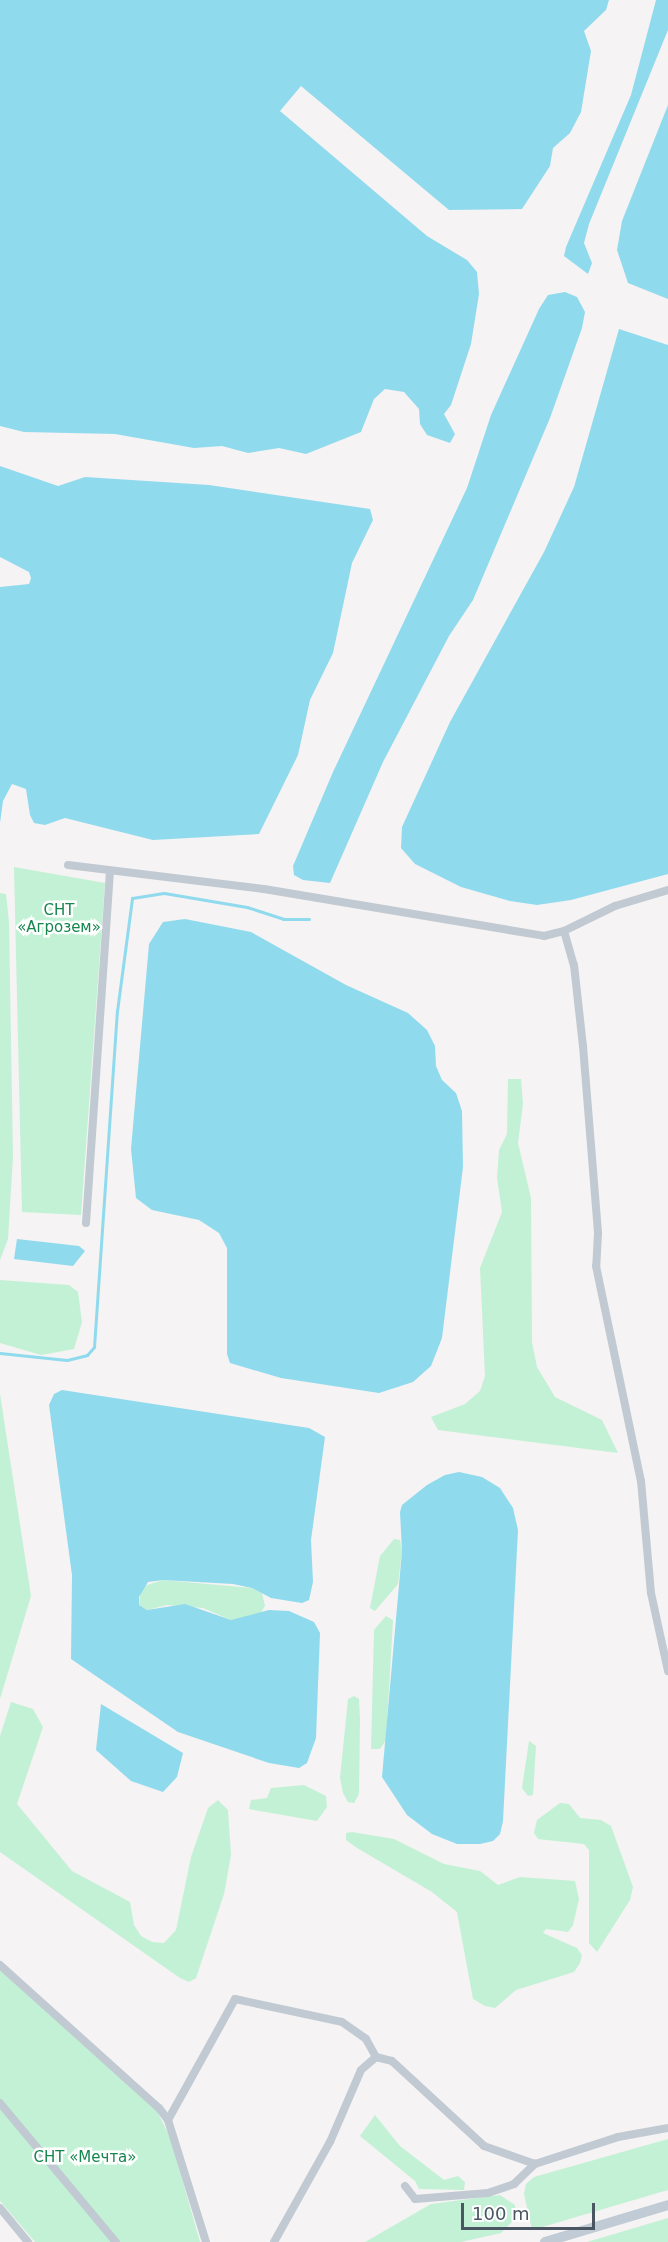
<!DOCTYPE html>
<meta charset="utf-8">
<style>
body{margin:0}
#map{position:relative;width:668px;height:2242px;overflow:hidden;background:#f5f3f3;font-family:"DejaVu Sans",sans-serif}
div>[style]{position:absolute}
.green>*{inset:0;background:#c3f1d5}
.water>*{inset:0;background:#90daee}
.stream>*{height:3px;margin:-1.5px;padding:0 1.5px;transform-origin:1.5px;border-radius:1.5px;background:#90daee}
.street>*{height:8px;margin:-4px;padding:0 4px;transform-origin:4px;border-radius:4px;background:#c1cad2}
.secondary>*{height:10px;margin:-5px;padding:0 5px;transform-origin:5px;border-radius:5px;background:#c1cbd6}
span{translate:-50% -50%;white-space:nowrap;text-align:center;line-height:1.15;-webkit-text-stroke:5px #fff;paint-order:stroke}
.park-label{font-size:15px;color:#17864f}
.scale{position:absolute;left:461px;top:2203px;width:134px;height:27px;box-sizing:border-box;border:3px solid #4a5661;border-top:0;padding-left:8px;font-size:18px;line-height:21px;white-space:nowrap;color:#4a5661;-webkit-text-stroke:4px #fff;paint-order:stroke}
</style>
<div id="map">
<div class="green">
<div style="clip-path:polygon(14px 867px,105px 883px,81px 1215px,22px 1212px)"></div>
<div style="clip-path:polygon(0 893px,6px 894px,9px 922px,13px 1156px,8px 1239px,0 1260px)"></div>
<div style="clip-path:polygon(508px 1079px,521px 1079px,523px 1104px,518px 1143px,531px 1198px,532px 1342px,537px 1367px,555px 1397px,602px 1420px,618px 1453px,438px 1430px,431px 1417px,465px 1404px,480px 1391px,485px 1376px,480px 1268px,502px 1212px,497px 1178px,499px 1150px,507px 1134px)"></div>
<div style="clip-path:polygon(0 1280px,69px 1285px,78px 1292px,82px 1322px,74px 1349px,41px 1355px,0 1343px)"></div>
<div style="clip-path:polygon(0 1394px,31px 1596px,0 1699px)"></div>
<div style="clip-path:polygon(394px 1539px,400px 1540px,402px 1551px,398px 1584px,375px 1611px,370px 1608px,380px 1556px)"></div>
<div style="clip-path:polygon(163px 1580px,252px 1588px,262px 1593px,265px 1606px,260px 1614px,231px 1620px,203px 1608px,167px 1605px,147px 1610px,139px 1605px,141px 1587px)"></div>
<div style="clip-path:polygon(386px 1616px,393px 1620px,386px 1740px,380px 1749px,371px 1749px,374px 1630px)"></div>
<div style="clip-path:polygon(354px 1696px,359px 1699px,360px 1718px,359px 1794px,354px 1803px,348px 1802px,343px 1793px,340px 1778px,348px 1699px)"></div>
<div style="clip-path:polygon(11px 1702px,33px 1709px,43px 1727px,17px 1804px,72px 1871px,130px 1902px,134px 1925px,141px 1936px,152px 1942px,164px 1943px,176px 1930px,191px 1857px,208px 1808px,218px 1800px,228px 1810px,231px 1855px,224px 1894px,196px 1978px,189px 1982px,180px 1978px,0 1852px,0 1736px)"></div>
<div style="clip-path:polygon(529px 1741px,536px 1746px,533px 1795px,528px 1796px,522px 1788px)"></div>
<div style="clip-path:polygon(304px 1785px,326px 1796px,327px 1807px,317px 1821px,249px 1809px,251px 1800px,267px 1798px,271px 1788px)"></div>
<div style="clip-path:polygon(560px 1803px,569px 1804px,580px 1818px,601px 1820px,611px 1826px,633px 1887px,630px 1900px,597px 1952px,589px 1943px,589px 1850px,584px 1844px,538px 1839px,534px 1833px,537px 1820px)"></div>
<div style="clip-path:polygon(352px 1832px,394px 1839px,444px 1864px,480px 1871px,498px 1885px,520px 1877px,575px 1881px,579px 1899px,573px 1925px,568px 1932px,546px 1929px,543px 1933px,577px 1948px,582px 1955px,580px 1963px,574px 1972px,516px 1990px,495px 2008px,485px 2006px,473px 1999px,457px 1912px,432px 1892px,357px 1848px,346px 1840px,346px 1833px)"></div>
<div style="clip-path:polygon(0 1967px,157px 2111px,170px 2137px,200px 2242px,35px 2242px,0 2201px)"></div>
<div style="clip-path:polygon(375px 2115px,400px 2146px,444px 2180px,458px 2176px,465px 2182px,464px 2190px,419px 2189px,415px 2181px,360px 2136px)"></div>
<div style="clip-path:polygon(668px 2139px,668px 2190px,532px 2230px,524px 2194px,526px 2184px,534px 2177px)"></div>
<div style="clip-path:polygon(500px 2195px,515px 2205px,517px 2217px,501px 2233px,461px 2242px,365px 2242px,431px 2204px)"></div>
<div style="clip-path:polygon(668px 2218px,668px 2242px,587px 2242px)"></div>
</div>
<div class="water">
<div style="clip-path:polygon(0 0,609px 0,606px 10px,584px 31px,591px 51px,581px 112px,570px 133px,553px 148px,550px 166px,522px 209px,449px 210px,301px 86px,280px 111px,427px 236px,467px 260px,477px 272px,479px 294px,471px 344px,451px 405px,444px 414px,455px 434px,450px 443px,427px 435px,420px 424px,419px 409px,404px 392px,385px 389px,374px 399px,361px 432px,306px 454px,279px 448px,248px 453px,222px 446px,194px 448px,115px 434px,24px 432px,0 426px)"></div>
<div style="clip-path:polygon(656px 0,668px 0,668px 30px,589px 224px,584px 243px,592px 263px,588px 274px,564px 256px,566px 247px,631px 95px)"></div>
<div style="clip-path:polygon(668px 105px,668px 299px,628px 283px,617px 250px,622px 221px)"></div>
<div style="clip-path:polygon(565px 292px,577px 297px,585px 312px,582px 328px,550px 418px,473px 600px,449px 636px,383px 762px,330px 883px,303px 880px,294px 875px,293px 866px,333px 772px,467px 488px,491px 415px,539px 309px,548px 295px)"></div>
<div style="clip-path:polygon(619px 329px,668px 345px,668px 874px,571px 900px,537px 905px,510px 901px,461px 887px,415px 864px,401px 848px,402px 827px,450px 722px,544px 552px,574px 487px)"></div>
<div style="clip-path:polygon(0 466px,58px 486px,85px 477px,209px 485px,370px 509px,373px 520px,352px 563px,333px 653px,310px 700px,298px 755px,259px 834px,153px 840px,65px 818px,45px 825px,34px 823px,30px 815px,26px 789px,12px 784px,3px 801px,0 823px,0 587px,29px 584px,31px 578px,29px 572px,0 557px)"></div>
<div style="clip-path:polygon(185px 919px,251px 932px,346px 985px,408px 1013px,427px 1030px,435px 1046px,436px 1066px,442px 1080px,456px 1093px,462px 1111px,463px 1167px,442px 1338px,431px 1366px,413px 1382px,379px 1393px,281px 1378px,230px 1363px,227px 1354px,227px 1248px,219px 1233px,199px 1220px,152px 1210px,136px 1198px,131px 1149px,149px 944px,163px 922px)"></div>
<div style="clip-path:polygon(17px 1239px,79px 1246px,85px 1251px,73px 1266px,14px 1259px)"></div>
<div style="clip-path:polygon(62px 1390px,309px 1428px,325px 1437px,311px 1540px,313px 1582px,309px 1600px,302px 1603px,271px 1598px,252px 1588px,233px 1584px,163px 1580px,148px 1582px,139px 1597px,139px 1605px,147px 1610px,185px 1604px,231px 1620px,269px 1610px,289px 1611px,314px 1622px,320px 1633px,316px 1738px,307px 1763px,299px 1768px,269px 1763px,178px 1732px,71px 1659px,72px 1575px,49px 1405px,54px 1394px)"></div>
<div style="clip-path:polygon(459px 1472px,482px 1477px,500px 1488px,513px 1508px,518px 1530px,503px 1821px,500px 1834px,493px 1841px,480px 1844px,457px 1844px,432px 1834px,407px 1815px,382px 1777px,402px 1551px,400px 1512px,402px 1505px,427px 1485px,445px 1475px)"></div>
<div style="clip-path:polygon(101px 1704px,183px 1753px,177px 1777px,163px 1792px,131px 1781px,96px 1750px)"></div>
</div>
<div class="stream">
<div style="left:0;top:1353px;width:67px;rotate:6deg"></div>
<div style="left:67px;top:1360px;width:21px;rotate:-14deg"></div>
<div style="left:87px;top:1355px;width:11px;rotate:-49deg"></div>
<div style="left:94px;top:1347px;width:337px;rotate:-86.1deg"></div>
<div style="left:117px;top:1011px;width:114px;rotate:-82.4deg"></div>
<div style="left:132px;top:898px;width:32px;rotate:-9deg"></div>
<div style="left:164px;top:893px;width:84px;rotate:9.6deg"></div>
<div style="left:247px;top:907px;width:38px;rotate:18deg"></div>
<div style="left:283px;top:919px;width:26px"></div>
</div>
<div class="street">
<div style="left:68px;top:865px;width:197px;rotate:7deg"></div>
<div style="left:264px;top:889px;width:284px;rotate:9.5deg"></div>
<div style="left:544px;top:936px;width:21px;rotate:-14deg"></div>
<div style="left:564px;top:931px;width:57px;rotate:-26.1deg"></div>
<div style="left:615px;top:906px;width:55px;rotate:-16.8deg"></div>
<div style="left:564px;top:931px;width:35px;rotate:74deg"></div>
<div style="left:574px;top:965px;width:81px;rotate:83.7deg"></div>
<div style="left:583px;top:1046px;width:188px;rotate:85.4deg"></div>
<div style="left:598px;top:1233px;width:33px;rotate:93deg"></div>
<div style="left:596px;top:1266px;width:220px;rotate:78.2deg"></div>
<div style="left:641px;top:1481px;width:112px;rotate:84.9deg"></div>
<div style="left:651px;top:1593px;width:80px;rotate:77.7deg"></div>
<div style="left:86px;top:1223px;width:352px;rotate:-86.1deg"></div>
<div style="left:0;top:1965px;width:214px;rotate:42deg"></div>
<div style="left:159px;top:2108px;width:15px;rotate:53deg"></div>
<div style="left:168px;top:2120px;width:128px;rotate:72.7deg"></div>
<div style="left:0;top:2103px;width:181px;rotate:50.2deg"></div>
<div style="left:168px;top:2120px;width:138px;rotate:-61deg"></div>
<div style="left:235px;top:1999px;width:109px;rotate:12.1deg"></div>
<div style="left:342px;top:2022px;width:29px;rotate:35deg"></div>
<div style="left:366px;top:2039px;width:21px;rotate:61deg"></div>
<div style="left:405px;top:2186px;width:16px;rotate:52deg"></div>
<div style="left:415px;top:2199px;width:73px;rotate:-4.7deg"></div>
<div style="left:488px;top:2193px;width:28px;rotate:-19deg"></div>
<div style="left:514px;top:2184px;width:29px;rotate:-44deg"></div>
<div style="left:0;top:2208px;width:44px;rotate:50.5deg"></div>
<div style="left:274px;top:2242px;width:115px;rotate:-60.8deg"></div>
<div style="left:330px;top:2142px;width:78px;rotate:-66.7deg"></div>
<div style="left:361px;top:2070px;width:20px;rotate:-41deg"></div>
<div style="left:376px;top:2057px;width:16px;rotate:14deg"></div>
<div style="left:392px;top:2061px;width:125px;rotate:42.7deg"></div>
<div style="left:484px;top:2146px;width:54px;rotate:19.4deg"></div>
<div style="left:535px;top:2164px;width:87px;rotate:-18deg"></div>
<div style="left:618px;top:2137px;width:51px;rotate:-10.2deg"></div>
</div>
<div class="secondary">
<div style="left:545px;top:2242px;width:128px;rotate:-16.7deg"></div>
</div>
<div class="park-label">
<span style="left:59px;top:919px">СНТ<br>«Агрозем»</span>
<span style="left:85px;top:2158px">СНТ «Мечта»</span>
</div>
<div class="scale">100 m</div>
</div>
